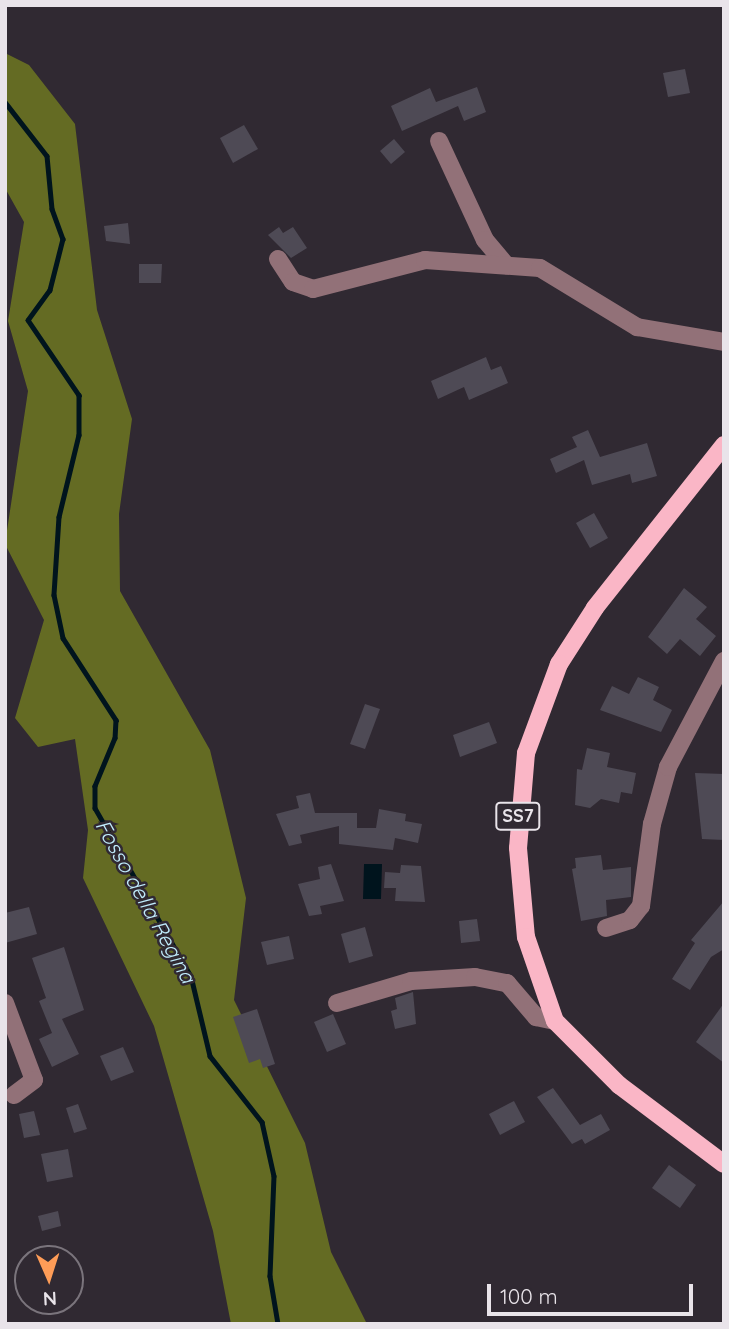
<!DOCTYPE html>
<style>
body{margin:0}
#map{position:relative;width:729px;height:1329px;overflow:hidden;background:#302932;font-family:Quicksand,sans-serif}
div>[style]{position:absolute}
.forest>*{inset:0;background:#646b23}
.water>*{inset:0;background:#00141d}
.stream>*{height:4.5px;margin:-2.25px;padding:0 2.25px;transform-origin:2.25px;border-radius:2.25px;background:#00141d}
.building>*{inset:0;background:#4e4a55}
.minor>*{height:18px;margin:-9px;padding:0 9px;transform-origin:9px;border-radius:9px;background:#927178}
.major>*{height:18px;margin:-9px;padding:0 9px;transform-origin:9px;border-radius:9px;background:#fab6c6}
span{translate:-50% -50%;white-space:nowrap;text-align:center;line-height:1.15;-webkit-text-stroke:5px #302932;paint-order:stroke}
.shield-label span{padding:2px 5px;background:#302932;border:2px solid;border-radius:5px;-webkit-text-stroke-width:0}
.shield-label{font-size:18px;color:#e9e4ea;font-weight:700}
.water-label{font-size:21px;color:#c0ecfc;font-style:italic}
.frame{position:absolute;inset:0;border:7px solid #e9e4ea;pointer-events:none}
.north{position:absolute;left:14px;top:1245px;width:70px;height:70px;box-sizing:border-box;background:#302932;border:2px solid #7a747c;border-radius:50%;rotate:177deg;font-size:19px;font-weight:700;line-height:28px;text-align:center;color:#e9e4ea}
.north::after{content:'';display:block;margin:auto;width:24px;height:32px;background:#fe9c57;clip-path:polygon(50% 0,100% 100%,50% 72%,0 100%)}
.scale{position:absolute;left:487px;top:1284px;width:206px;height:32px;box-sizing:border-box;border:4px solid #e9e4ea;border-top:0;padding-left:9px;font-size:21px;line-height:24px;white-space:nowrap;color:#e9e4ea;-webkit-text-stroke:5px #302932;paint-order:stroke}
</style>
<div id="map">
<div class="forest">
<div style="clip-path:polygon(5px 53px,29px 65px,75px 124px,97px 310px,132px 419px,119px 514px,120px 591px,210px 750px,246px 898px,234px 1000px,305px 1143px,331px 1252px,367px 1324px,231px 1324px,213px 1231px,154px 1026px,83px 878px,88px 830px,75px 739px,38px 747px,15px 718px,44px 620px,5px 544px,28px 391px,8px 321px,24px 222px,5px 188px)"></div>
</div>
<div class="water">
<div style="clip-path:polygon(364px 864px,382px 864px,381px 899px,363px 899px)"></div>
</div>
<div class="stream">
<div style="left:5px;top:102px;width:68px;rotate:52.1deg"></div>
<div style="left:47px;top:156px;width:53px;rotate:84.6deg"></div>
<div style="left:52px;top:209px;width:32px;rotate:70deg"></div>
<div style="left:63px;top:239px;width:53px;rotate:104.3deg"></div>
<div style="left:50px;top:290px;width:37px;rotate:126deg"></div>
<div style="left:28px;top:320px;width:91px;rotate:55.8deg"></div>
<div style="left:79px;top:395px;width:40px;rotate:90deg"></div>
<div style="left:79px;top:435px;width:84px;rotate:103.7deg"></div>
<div style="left:59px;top:517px;width:78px;rotate:93.7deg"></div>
<div style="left:54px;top:595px;width:44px;rotate:78.2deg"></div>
<div style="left:63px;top:638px;width:98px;rotate:57.1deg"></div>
<div style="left:116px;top:720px;width:18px;rotate:93deg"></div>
<div style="left:115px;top:738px;width:52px;rotate:112.6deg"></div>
<div style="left:95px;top:786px;width:22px;rotate:90deg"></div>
<div style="left:95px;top:808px;width:193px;rotate:60.3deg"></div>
<div style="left:191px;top:976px;width:82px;rotate:76.6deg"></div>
<div style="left:210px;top:1056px;width:84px;rotate:51.8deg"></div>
<div style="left:262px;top:1122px;width:55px;rotate:77.5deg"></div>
<div style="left:274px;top:1176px;width:100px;rotate:92.3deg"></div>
<div style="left:270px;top:1276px;width:49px;rotate:80.5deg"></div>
</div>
<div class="building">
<div style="clip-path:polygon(685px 69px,690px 93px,668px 97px,663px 73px)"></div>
<div style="clip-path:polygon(477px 87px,486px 112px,464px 121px,458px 106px,402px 131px,391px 106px,430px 88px,436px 102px)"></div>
<div style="clip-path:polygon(244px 125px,258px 149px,233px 163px,220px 138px)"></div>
<div style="clip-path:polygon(394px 139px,405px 152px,391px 164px,380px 151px)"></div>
<div style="clip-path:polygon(128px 223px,130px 244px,106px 241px,104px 226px)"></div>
<div style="clip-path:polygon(279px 227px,283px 233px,293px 227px,307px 248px,291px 258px,268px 235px)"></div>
<div style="clip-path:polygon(139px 264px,162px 264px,161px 283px,139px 283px)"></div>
<div style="clip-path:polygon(486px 357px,491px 370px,501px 366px,508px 383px,469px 400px,464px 387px,438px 399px,431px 381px)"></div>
<div style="clip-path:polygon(588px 430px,600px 457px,647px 443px,657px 476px,632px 483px,630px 474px,592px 485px,584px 460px,556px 473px,550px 459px,577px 447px,572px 437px)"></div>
<div style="clip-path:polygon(594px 513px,608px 538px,590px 548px,576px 523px)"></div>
<div style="clip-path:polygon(684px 588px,707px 607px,696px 619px,716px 636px,700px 656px,680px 639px,667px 654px,648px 637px)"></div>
<div style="clip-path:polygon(638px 677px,659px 687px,653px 700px,672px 710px,661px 732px,600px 710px,612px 686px,629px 694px)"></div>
<div style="clip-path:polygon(365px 704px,380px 709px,365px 749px,350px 744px)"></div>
<div style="clip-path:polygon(489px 722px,497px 743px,460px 757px,453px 735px)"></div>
<div style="clip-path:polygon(587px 748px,610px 753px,607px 767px,636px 773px,632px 794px,621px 792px,619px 803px,601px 799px,590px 808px,575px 805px,577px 769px,582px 770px)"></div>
<div style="clip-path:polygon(695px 773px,724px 774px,724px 840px,702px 839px)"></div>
<div style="clip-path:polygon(310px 793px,315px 813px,357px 813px,357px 828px,376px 828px,379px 809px,406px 814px,405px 821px,422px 824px,418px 843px,395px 838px,393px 850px,339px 844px,339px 826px,300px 835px,302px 843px,289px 846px,276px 814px,299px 808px,296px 796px)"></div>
<div style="clip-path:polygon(601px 855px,603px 870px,631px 867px,631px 897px,606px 900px,607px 916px,581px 921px,572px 869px,576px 868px,575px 858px)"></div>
<div style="clip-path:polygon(331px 864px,344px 901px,320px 906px,322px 914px,309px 916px,298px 884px,320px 879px,318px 867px)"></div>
<div style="clip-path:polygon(401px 865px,421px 866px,425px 902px,395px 901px,396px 888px,384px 888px,385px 872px,400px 873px)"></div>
<div style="clip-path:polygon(724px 901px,724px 949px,711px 957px,690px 990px,672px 979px,695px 943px,691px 940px)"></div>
<div style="clip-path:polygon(29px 907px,37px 934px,5px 943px,5px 913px)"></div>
<div style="clip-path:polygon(477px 919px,480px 941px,461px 943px,459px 921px)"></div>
<div style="clip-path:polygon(365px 927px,373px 956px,349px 963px,341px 934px)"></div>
<div style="clip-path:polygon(289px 936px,294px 959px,267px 965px,261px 942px)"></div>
<div style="clip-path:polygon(64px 947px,84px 1010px,62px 1019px,79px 1054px,52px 1067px,39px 1039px,52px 1033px,39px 1001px,46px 998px,32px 958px)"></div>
<div style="clip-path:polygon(413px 992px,416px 1024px,395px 1029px,391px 1011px,397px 1009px,395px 998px)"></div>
<div style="clip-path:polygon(724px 1003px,724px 1063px,696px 1042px)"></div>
<div style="clip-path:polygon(257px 1009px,275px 1064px,263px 1068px,260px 1059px,249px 1063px,233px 1017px)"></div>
<div style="clip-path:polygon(333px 1014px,346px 1044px,327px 1052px,314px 1022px)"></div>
<div style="clip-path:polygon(123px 1047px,134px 1072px,111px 1081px,100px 1056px)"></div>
<div style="clip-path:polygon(553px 1088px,580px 1125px,601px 1114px,610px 1130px,585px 1144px,582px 1139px,572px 1144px,537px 1097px)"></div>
<div style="clip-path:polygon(514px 1101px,525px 1122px,500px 1135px,489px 1114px)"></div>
<div style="clip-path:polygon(78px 1104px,87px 1129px,74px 1133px,66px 1108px)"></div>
<div style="clip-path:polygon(34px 1111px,40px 1135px,24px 1138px,19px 1114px)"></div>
<div style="clip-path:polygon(68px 1149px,73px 1177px,47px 1182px,41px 1154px)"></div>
<div style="clip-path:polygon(669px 1165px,696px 1185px,680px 1208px,652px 1188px)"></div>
<div style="clip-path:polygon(58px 1211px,61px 1226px,42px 1231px,38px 1216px)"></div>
</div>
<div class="minor">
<div style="left:439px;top:141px;width:109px;rotate:65.1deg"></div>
<div style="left:485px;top:240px;width:33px;rotate:50deg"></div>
<div style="left:278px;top:259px;width:27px;rotate:57deg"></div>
<div style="left:293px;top:282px;width:21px;rotate:19deg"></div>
<div style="left:313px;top:289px;width:116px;rotate:-14.5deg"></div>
<div style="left:425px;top:260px;width:115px;rotate:4deg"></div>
<div style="left:540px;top:268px;width:114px;rotate:31.3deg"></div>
<div style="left:637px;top:327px;width:88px;rotate:9.8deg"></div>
<div style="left:606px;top:928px;width:25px;rotate:-18deg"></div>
<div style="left:630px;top:920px;width:18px;rotate:-52deg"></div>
<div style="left:641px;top:906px;width:83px;rotate:-82.4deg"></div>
<div style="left:652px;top:824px;width:59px;rotate:-74.3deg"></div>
<div style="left:668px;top:767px;width:120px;rotate:-62.2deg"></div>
<div style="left:5px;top:1003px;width:82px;rotate:69.4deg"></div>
<div style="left:34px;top:1080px;width:25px;rotate:143deg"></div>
<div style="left:337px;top:1003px;width:77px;rotate:-16.6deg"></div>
<div style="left:411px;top:981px;width:64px;rotate:-3.6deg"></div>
<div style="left:475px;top:977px;width:33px;rotate:11deg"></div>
<div style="left:507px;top:983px;width:45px;rotate:49.5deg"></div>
<div style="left:536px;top:1017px;width:19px;rotate:12deg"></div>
</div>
<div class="major">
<div style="left:724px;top:445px;width:208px;rotate:128.4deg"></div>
<div style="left:595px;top:608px;width:67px;rotate:122.7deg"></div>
<div style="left:559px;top:664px;width:95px;rotate:110.3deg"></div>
<div style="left:526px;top:753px;width:95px;rotate:94.8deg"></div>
<div style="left:518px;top:848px;width:89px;rotate:84.9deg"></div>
<div style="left:526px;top:937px;width:89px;rotate:71deg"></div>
<div style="left:555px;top:1021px;width:91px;rotate:45deg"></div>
<div style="left:619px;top:1085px;width:131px;rotate:37deg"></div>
</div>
<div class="shield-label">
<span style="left:518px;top:816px">SS7</span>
</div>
<div class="water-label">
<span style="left:146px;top:901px;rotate:61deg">Fosso della Regina</span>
</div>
<div class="frame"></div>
<div class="north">N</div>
<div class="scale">100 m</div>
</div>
